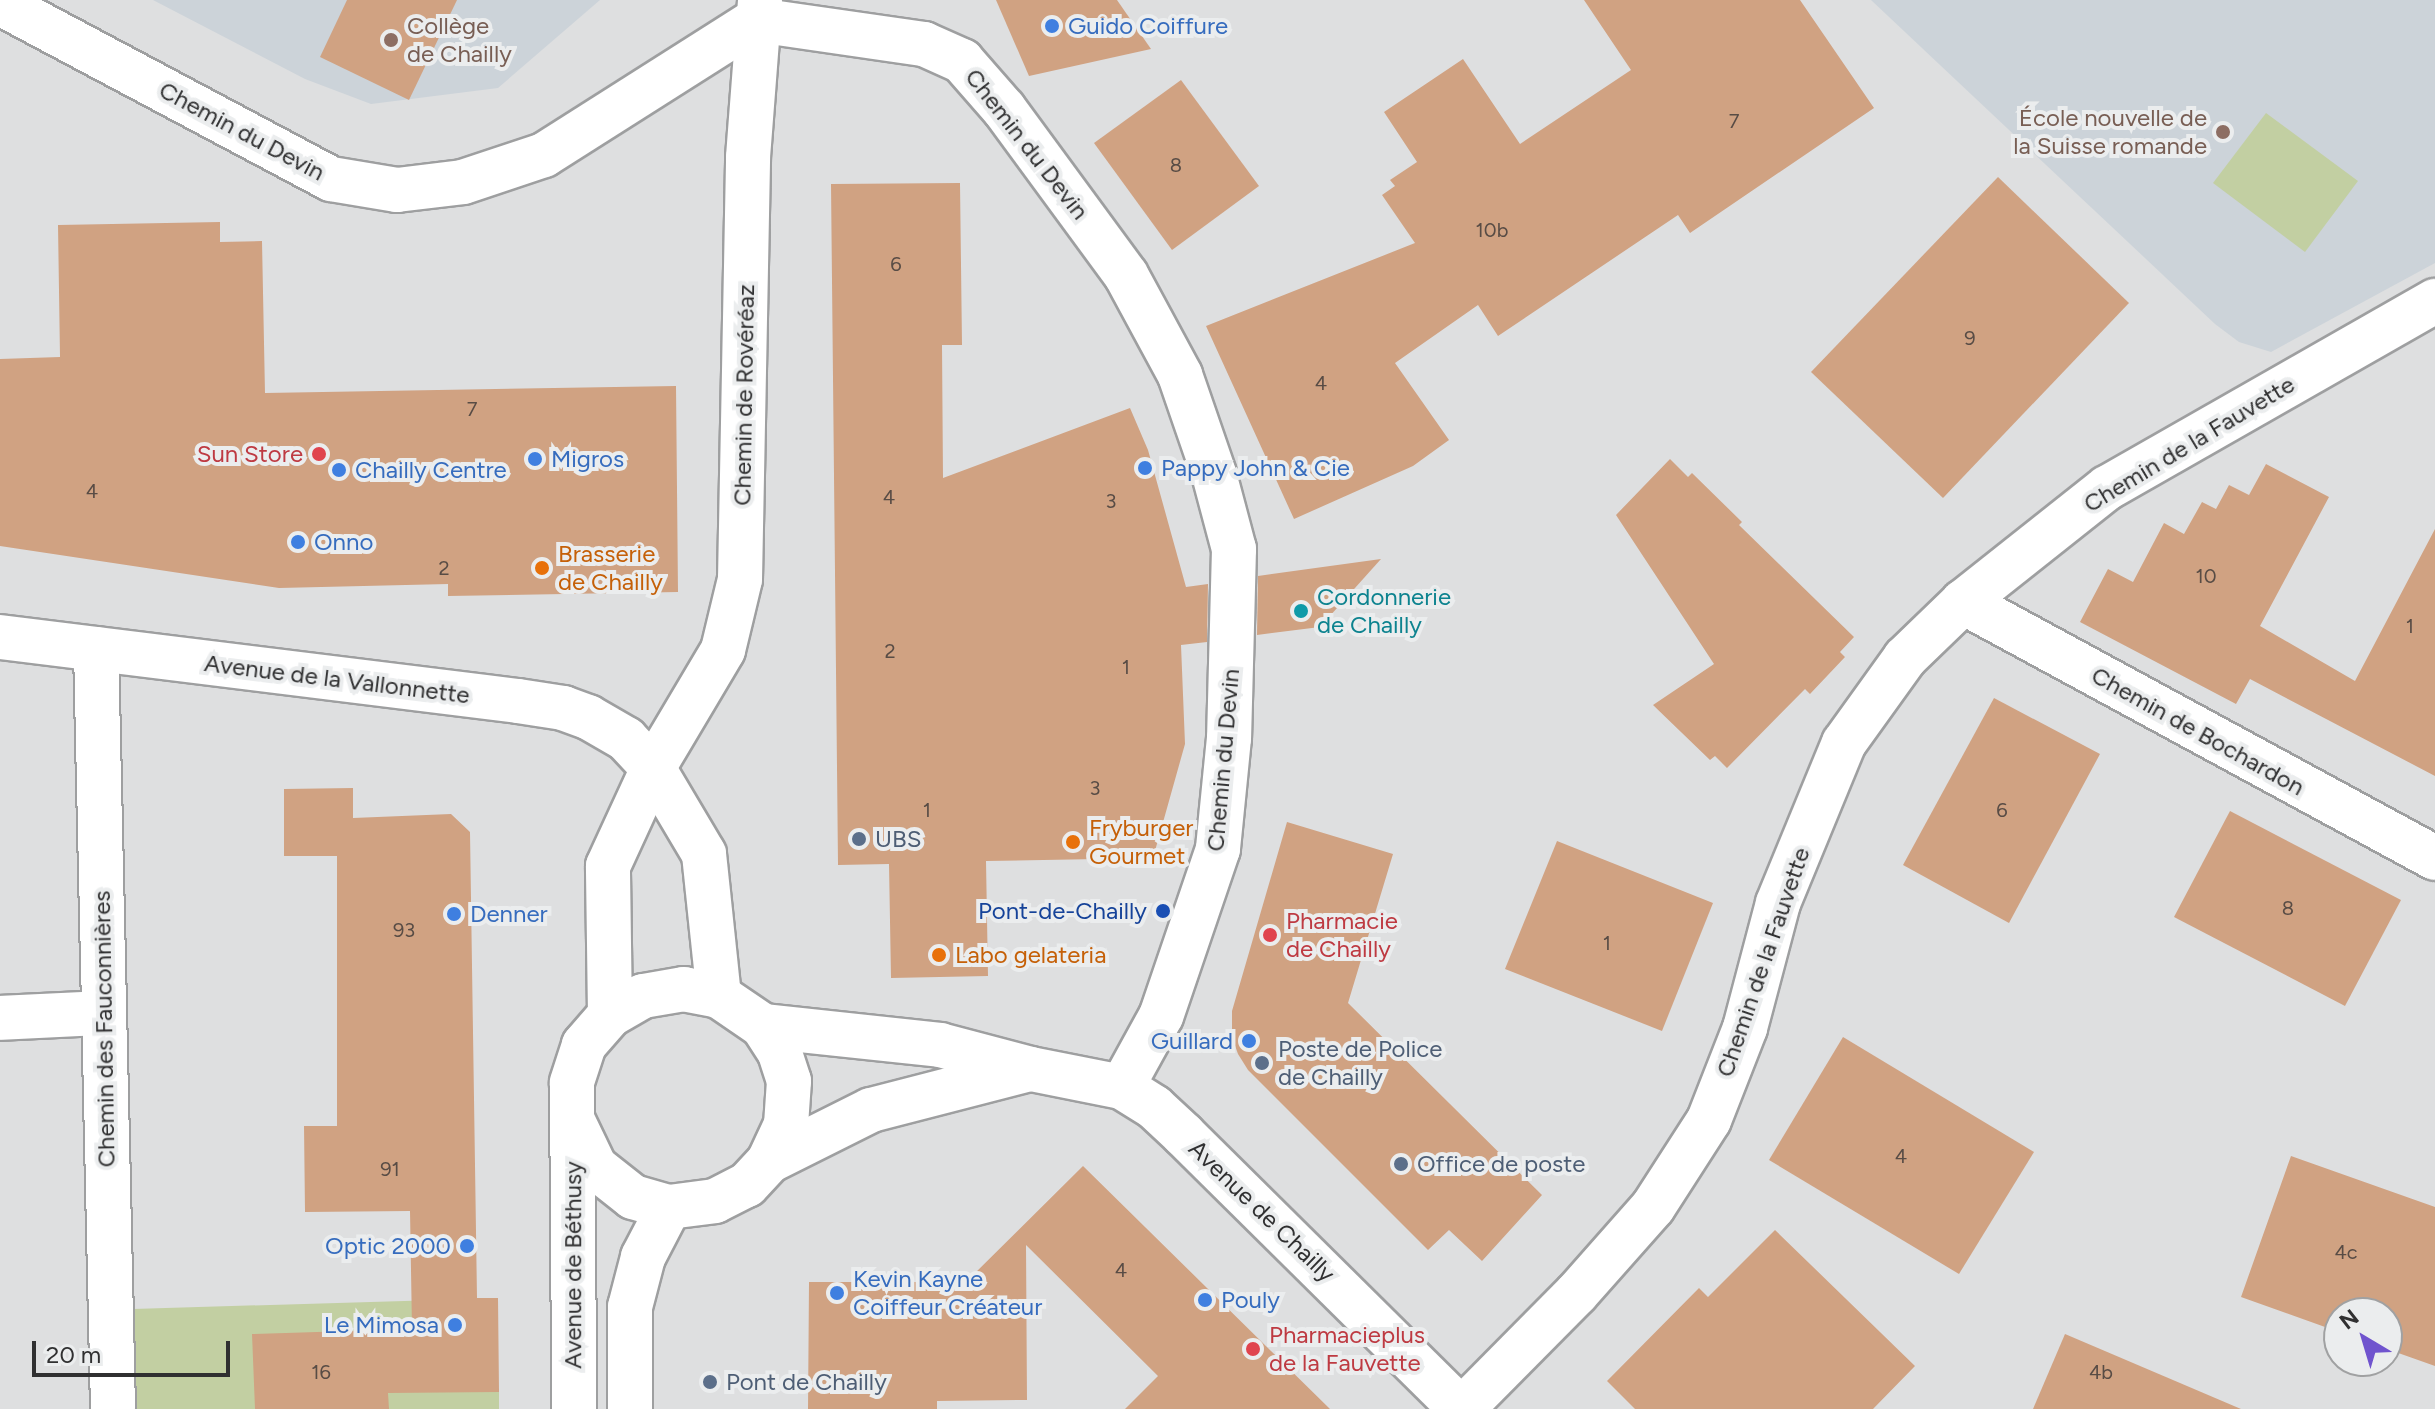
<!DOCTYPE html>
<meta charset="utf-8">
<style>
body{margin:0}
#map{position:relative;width:2435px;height:1409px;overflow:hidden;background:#dedfe0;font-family:Figtree,sans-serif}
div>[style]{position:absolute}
.built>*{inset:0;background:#ccd3d9}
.green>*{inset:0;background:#c2cfa2}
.building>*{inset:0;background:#d0a282}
.roads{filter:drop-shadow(2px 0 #9e9fa0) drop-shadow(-2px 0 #9e9fa0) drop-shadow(0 2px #9e9fa0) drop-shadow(0 -2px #9e9fa0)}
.minor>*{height:44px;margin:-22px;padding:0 22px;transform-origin:22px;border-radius:22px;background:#fff}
.tertiary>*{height:44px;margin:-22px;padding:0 22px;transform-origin:22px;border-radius:22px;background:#fff}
.dots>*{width:22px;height:22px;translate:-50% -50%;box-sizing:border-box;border:4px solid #ebedee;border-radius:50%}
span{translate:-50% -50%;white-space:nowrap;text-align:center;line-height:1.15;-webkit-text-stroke:8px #ebedee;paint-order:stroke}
.number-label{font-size:20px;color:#584c45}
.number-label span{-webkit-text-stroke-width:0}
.education-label{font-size:24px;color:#785e54}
.left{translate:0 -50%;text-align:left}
.right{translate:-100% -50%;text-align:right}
.shop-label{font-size:24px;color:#366cbe}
.street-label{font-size:24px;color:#303031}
.health-label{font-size:24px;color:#be3a42}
.food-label{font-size:24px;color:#c56008}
.culture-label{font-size:24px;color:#0d838f}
.service-label{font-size:24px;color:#4e5e75}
.transit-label{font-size:24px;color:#164399}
.north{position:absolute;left:2323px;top:1297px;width:80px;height:80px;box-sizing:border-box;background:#ebedee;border:2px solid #a0a1a2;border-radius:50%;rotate:322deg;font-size:22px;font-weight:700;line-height:32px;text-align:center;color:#303031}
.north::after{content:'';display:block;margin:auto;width:28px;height:36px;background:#7054ce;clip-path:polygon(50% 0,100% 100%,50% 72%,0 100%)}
.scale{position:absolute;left:32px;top:1341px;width:198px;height:36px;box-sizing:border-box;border:4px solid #303031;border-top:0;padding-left:10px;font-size:24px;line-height:28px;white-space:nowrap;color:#303031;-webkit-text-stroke:6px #ebedee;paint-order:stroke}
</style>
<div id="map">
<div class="built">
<div style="clip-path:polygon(153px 0,600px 0,498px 88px,371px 104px,305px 79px)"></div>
<div style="clip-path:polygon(1871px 0,2435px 0,2435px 263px,2271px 352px,2239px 342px,2215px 324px)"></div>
</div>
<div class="green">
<div style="clip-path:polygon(2266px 113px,2358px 181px,2305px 252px,2213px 183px)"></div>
<div style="clip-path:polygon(471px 1299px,499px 1392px,499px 1409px,136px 1409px,133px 1309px)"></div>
</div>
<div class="building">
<div style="clip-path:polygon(347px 0,457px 0,409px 100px,320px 57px)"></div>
<div style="clip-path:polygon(996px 0,1117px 0,1151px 49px,1029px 76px)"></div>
<div style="clip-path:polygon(1584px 0,1800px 0,1874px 108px,1690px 233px,1678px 215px,1498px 336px,1478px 305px,1395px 363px,1449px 440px,1413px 466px,1294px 519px,1206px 326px,1415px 243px,1382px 195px,1395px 186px,1390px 180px,1417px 162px,1384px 112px,1463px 59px,1520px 144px,1631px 70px)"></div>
<div style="clip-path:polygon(1181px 80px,1259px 186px,1172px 250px,1094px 143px)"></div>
<div style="clip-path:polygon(1998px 177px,2129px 303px,1943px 498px,1811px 372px)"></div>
<div style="clip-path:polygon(960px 183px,962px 345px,942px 345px,943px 478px,1130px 408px,1148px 450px,1186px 587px,1208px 584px,1207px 642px,1181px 645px,1185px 744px,1153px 858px,986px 861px,988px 976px,891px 978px,889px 864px,838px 865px,831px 184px)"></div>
<div style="clip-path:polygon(220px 222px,220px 242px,262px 241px,265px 393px,676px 386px,678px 592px,448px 596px,448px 584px,279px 588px,0 546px,0 359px,60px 357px,58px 225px)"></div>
<div style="clip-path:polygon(1670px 459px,1688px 477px,1692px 473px,1742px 522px,1739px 525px,1854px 637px,1840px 652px,1845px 657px,1810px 694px,1805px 689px,1727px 768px,1715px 756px,1710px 760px,1653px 705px,1714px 664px,1616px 515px)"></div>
<div style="clip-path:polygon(2266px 464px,2329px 497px,2260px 626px,2355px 681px,2435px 529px,2435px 776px,2250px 679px,2236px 704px,2080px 622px,2108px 569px,2133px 582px,2164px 523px,2184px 534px,2202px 502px,2216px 509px,2229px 485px,2249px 495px)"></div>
<div style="clip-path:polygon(1381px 559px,1320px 627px,1257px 635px,1258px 576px)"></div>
<div style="clip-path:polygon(1994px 698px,2100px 754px,2009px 923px,1903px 865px)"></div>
<div style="clip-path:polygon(353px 788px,353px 818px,451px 814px,470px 832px,477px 1298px,498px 1298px,499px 1392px,388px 1393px,389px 1409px,255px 1409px,252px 1334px,412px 1329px,410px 1211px,305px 1212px,304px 1126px,337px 1126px,337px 856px,284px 856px,284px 789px)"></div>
<div style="clip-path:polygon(2230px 811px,2401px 900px,2345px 1006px,2174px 917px)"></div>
<div style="clip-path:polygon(1287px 822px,1393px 854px,1348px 1003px,1542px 1195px,1482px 1261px,1449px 1230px,1428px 1250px,1248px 1070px,1238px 1054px,1232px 1037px,1232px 1011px)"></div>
<div style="clip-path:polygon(1557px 841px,1713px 903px,1662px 1031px,1505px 969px)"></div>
<div style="clip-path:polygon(1843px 1037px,2034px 1152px,1959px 1274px,1769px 1160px)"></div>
<div style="clip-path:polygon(2291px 1156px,2435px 1207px,2435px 1366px,2387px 1349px,2387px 1313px,2339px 1313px,2339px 1332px,2241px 1297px)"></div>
<div style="clip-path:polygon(1083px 1166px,1330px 1409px,1125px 1409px,1158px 1376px,1026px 1245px,1027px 1400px,937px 1401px,937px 1409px,808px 1409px,809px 1282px,966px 1282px)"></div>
<div style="clip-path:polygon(1775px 1230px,1915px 1366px,1873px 1409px,1635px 1409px,1607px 1381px,1699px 1288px,1708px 1297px)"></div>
<div style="clip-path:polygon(2065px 1334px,2241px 1409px,2033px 1409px)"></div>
</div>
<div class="roads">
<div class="minor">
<div style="left:0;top:3px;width:375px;rotate:28deg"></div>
<div style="left:331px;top:179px;width:67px;rotate:9.5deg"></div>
<div style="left:397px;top:190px;width:66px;rotate:-6.9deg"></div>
<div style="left:463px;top:182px;width:85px;rotate:-18.4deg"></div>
<div style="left:544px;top:155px;width:252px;rotate:-32.4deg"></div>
<div style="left:757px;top:20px;width:169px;rotate:8.2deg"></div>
<div style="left:924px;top:44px;width:42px;rotate:24.1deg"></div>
<div style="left:962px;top:61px;width:64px;rotate:48.8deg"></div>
<div style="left:1004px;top:109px;width:206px;rotate:53.7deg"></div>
<div style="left:1126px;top:275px;width:114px;rotate:61.6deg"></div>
<div style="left:1180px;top:375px;width:105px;rotate:71deg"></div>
<div style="left:1214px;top:474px;width:78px;rotate:75.1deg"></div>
<div style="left:1234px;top:549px;width:189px;rotate:91.5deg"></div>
<div style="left:1229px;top:738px;width:112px;rotate:95.7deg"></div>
<div style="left:1218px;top:849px;width:176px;rotate:108.8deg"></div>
<div style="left:1161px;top:1016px;width:81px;rotate:118.8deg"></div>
<div style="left:1963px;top:602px;width:537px;rotate:28.47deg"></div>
<div style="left:96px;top:649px;width:760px;rotate:88.72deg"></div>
<div style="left:653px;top:768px;width:137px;rotate:-59.3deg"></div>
<div style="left:723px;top:650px;width:73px;rotate:-76.5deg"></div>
<div style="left:740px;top:579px;width:422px;rotate:-88.9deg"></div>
<div style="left:748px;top:157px;width:157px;rotate:-85.6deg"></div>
<div style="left:0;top:1018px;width:103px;rotate:-2.8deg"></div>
<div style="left:1462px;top:1409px;width:162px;rotate:-45.3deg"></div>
<div style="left:1576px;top:1294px;width:116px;rotate:-48.5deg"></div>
<div style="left:1653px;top:1207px;width:103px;rotate:-57.2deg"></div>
<div style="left:1709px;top:1120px;width:99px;rotate:-68.6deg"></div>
<div style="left:1745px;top:1028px;width:129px;rotate:-75.2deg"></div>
<div style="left:1778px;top:903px;width:173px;rotate:-67.6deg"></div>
<div style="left:1844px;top:743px;width:105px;rotate:-54.3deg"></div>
<div style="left:1905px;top:658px;width:81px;rotate:-44deg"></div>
<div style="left:1963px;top:602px;width:184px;rotate:-38.4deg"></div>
<div style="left:2107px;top:488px;width:378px;rotate:-29.7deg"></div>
</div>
<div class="tertiary">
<div style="left:0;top:637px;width:522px;rotate:7.04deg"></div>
<div style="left:518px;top:701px;width:46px;rotate:8.8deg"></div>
<div style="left:563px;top:708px;width:27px;rotate:20deg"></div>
<div style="left:588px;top:717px;width:44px;rotate:30.1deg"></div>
<div style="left:626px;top:739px;width:40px;rotate:47deg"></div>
<div style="left:653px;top:768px;width:100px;rotate:59.3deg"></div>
<div style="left:704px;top:854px;width:143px;rotate:84deg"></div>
<div style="left:610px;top:1015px;width:149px;rotate:-90.8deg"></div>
<div style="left:608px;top:866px;width:108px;rotate:-65.3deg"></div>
<div style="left:763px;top:1026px;width:178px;rotate:6.1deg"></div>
<div style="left:940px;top:1045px;width:94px;rotate:14.8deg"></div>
<div style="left:1031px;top:1069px;width:93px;rotate:11.2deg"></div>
<div style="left:1122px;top:1087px;width:38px;rotate:32deg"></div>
<div style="left:1154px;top:1107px;width:41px;rotate:43deg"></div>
<div style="left:1184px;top:1135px;width:390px;rotate:44.7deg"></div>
<div style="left:573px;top:1121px;width:51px;rotate:64.4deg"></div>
<div style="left:595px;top:1167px;width:48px;rotate:38.3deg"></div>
<div style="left:633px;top:1197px;width:37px;rotate:16deg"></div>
<div style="left:669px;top:1207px;width:46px;rotate:-7.4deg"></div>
<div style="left:715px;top:1201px;width:36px;rotate:-27deg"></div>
<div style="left:747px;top:1185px;width:33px;rotate:-47deg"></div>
<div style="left:769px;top:1161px;width:40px;rotate:-65deg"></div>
<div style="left:786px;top:1125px;width:44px;rotate:-86.1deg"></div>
<div style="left:789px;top:1081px;width:32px;rotate:-108deg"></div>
<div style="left:779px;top:1051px;width:30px;rotate:-123deg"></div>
<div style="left:763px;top:1026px;width:53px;rotate:-145.7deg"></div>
<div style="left:719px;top:996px;width:36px;rotate:-169deg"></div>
<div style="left:684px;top:989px;width:42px;rotate:170.3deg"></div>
<div style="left:643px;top:996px;width:38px;rotate:150deg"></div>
<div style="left:610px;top:1015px;width:40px;rotate:131deg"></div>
<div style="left:584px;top:1045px;width:40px;rotate:108deg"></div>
<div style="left:572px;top:1083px;width:326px;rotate:89.6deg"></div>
<div style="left:769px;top:1161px;width:114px;rotate:-26.6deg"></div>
<div style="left:871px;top:1110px;width:163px;rotate:-14.5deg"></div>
<div style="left:630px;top:1409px;width:102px;rotate:-90deg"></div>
<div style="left:630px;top:1307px;width:52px;rotate:-75.4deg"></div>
<div style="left:643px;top:1257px;width:56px;rotate:-62.5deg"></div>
</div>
</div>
<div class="dots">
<div style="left:1052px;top:26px;background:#3f7fe0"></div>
<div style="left:391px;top:40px;background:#8d6e63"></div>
<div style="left:2223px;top:132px;background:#8d6e63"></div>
<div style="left:319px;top:454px;background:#e0444e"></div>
<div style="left:535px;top:459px;background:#3f7fe0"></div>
<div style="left:1145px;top:468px;background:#3f7fe0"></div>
<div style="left:339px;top:470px;background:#3f7fe0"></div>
<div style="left:298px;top:542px;background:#3f7fe0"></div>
<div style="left:542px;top:568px;background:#e8710a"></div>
<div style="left:1301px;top:611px;background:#0f9aa8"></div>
<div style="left:859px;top:839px;background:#5c6f8a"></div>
<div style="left:1073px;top:842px;background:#e8710a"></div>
<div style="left:1163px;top:911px;background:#1a4fb4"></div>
<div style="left:454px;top:914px;background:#3f7fe0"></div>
<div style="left:1270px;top:935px;background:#e0444e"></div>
<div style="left:939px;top:955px;background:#e8710a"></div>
<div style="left:1249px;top:1041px;background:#3f7fe0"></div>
<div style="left:1262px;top:1063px;background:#5c6f8a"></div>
<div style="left:1401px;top:1164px;background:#5c6f8a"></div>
<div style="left:467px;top:1246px;background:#3f7fe0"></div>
<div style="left:837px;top:1293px;background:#3f7fe0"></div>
<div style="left:1205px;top:1300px;background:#3f7fe0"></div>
<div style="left:455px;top:1325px;background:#3f7fe0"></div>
<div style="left:1253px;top:1349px;background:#e0444e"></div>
<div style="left:710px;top:1382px;background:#5c6f8a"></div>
</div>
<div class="number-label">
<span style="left:1734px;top:121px">7</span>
<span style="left:1176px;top:165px">8</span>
<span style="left:1492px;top:230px">10b</span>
<span style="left:896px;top:264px">6</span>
<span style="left:1970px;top:338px">9</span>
<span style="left:1321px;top:383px">4</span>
<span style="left:472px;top:409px">7</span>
<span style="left:92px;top:491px">4</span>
<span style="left:889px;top:497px">4</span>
<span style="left:1111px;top:501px">3</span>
<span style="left:444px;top:568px">2</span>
<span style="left:2206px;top:576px">10</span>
<span style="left:2410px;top:626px">1</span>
<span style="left:890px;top:651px">2</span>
<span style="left:1126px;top:667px">1</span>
<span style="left:1095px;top:788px">3</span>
<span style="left:927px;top:810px">1</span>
<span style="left:2002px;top:810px">6</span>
<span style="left:2288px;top:908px">8</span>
<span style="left:404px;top:930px">93</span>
<span style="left:1607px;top:943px">1</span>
<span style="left:1901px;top:1156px">4</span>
<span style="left:390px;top:1169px">91</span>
<span style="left:2346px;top:1252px">4c</span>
<span style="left:1121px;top:1270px">4</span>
<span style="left:321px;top:1372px">16</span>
<span style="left:2101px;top:1372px">4b</span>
</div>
<div class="education-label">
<span class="left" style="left:407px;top:40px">Collège<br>de Chailly</span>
<span class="right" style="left:2207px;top:132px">École nouvelle de<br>la Suisse romande</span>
</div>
<div class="shop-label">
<span class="left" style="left:1068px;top:26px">Guido Coiffure</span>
<span class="left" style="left:551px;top:459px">Migros</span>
<span class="left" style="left:1161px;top:468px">Pappy John &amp; Cie</span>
<span class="left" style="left:355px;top:470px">Chailly Centre</span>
<span class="left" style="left:314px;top:542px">Onno</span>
<span class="left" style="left:470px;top:914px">Denner</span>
<span class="right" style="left:1233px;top:1041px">Guillard</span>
<span class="right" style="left:451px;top:1246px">Optic 2000</span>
<span class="left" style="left:853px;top:1293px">Kevin Kayne<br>Coiffeur Créateur</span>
<span class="left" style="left:1221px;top:1300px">Pouly</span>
<span class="right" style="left:439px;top:1325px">Le Mimosa</span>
</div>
<div class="street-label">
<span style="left:242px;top:131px;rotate:28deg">Chemin du Devin</span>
<span style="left:1027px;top:144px;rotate:52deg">Chemin du Devin</span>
<span style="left:744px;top:395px;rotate:-89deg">Chemin de Rovéréaz</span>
<span style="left:2189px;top:444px;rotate:-31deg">Chemin de la Fauvette</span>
<span style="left:337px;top:679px;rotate:7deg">Avenue de la Vallonnette</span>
<span style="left:2198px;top:731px;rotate:29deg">Chemin de Bochardon</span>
<span style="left:1223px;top:760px;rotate:-85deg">Chemin du Devin</span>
<span style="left:1763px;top:962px;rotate:-71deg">Chemin de la Fauvette</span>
<span style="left:104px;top:1029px;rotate:-91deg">Chemin des Fauconnières</span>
<span style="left:1262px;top:1211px;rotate:44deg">Avenue de Chailly</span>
<span style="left:573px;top:1265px;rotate:-90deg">Avenue de Béthusy</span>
</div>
<div class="health-label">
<span class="right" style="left:303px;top:454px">Sun Store</span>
<span class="left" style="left:1286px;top:935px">Pharmacie<br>de Chailly</span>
<span class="left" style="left:1269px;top:1349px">Pharmacieplus<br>de la Fauvette</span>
</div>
<div class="food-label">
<span class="left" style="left:558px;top:568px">Brasserie<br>de Chailly</span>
<span class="left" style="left:1089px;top:842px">Fryburger<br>Gourmet</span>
<span class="left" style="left:955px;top:955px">Labo gelateria</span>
</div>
<div class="culture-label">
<span class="left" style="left:1317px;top:611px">Cordonnerie<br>de Chailly</span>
</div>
<div class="service-label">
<span class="left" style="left:875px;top:839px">UBS</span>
<span class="left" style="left:1278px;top:1063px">Poste de Police<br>de Chailly</span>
<span class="left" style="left:1417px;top:1164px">Office de poste</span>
<span class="left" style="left:726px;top:1382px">Pont de Chailly</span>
</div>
<div class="transit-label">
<span class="right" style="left:1147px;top:911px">Pont-de-Chailly</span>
</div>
<div class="north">N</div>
<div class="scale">20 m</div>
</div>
